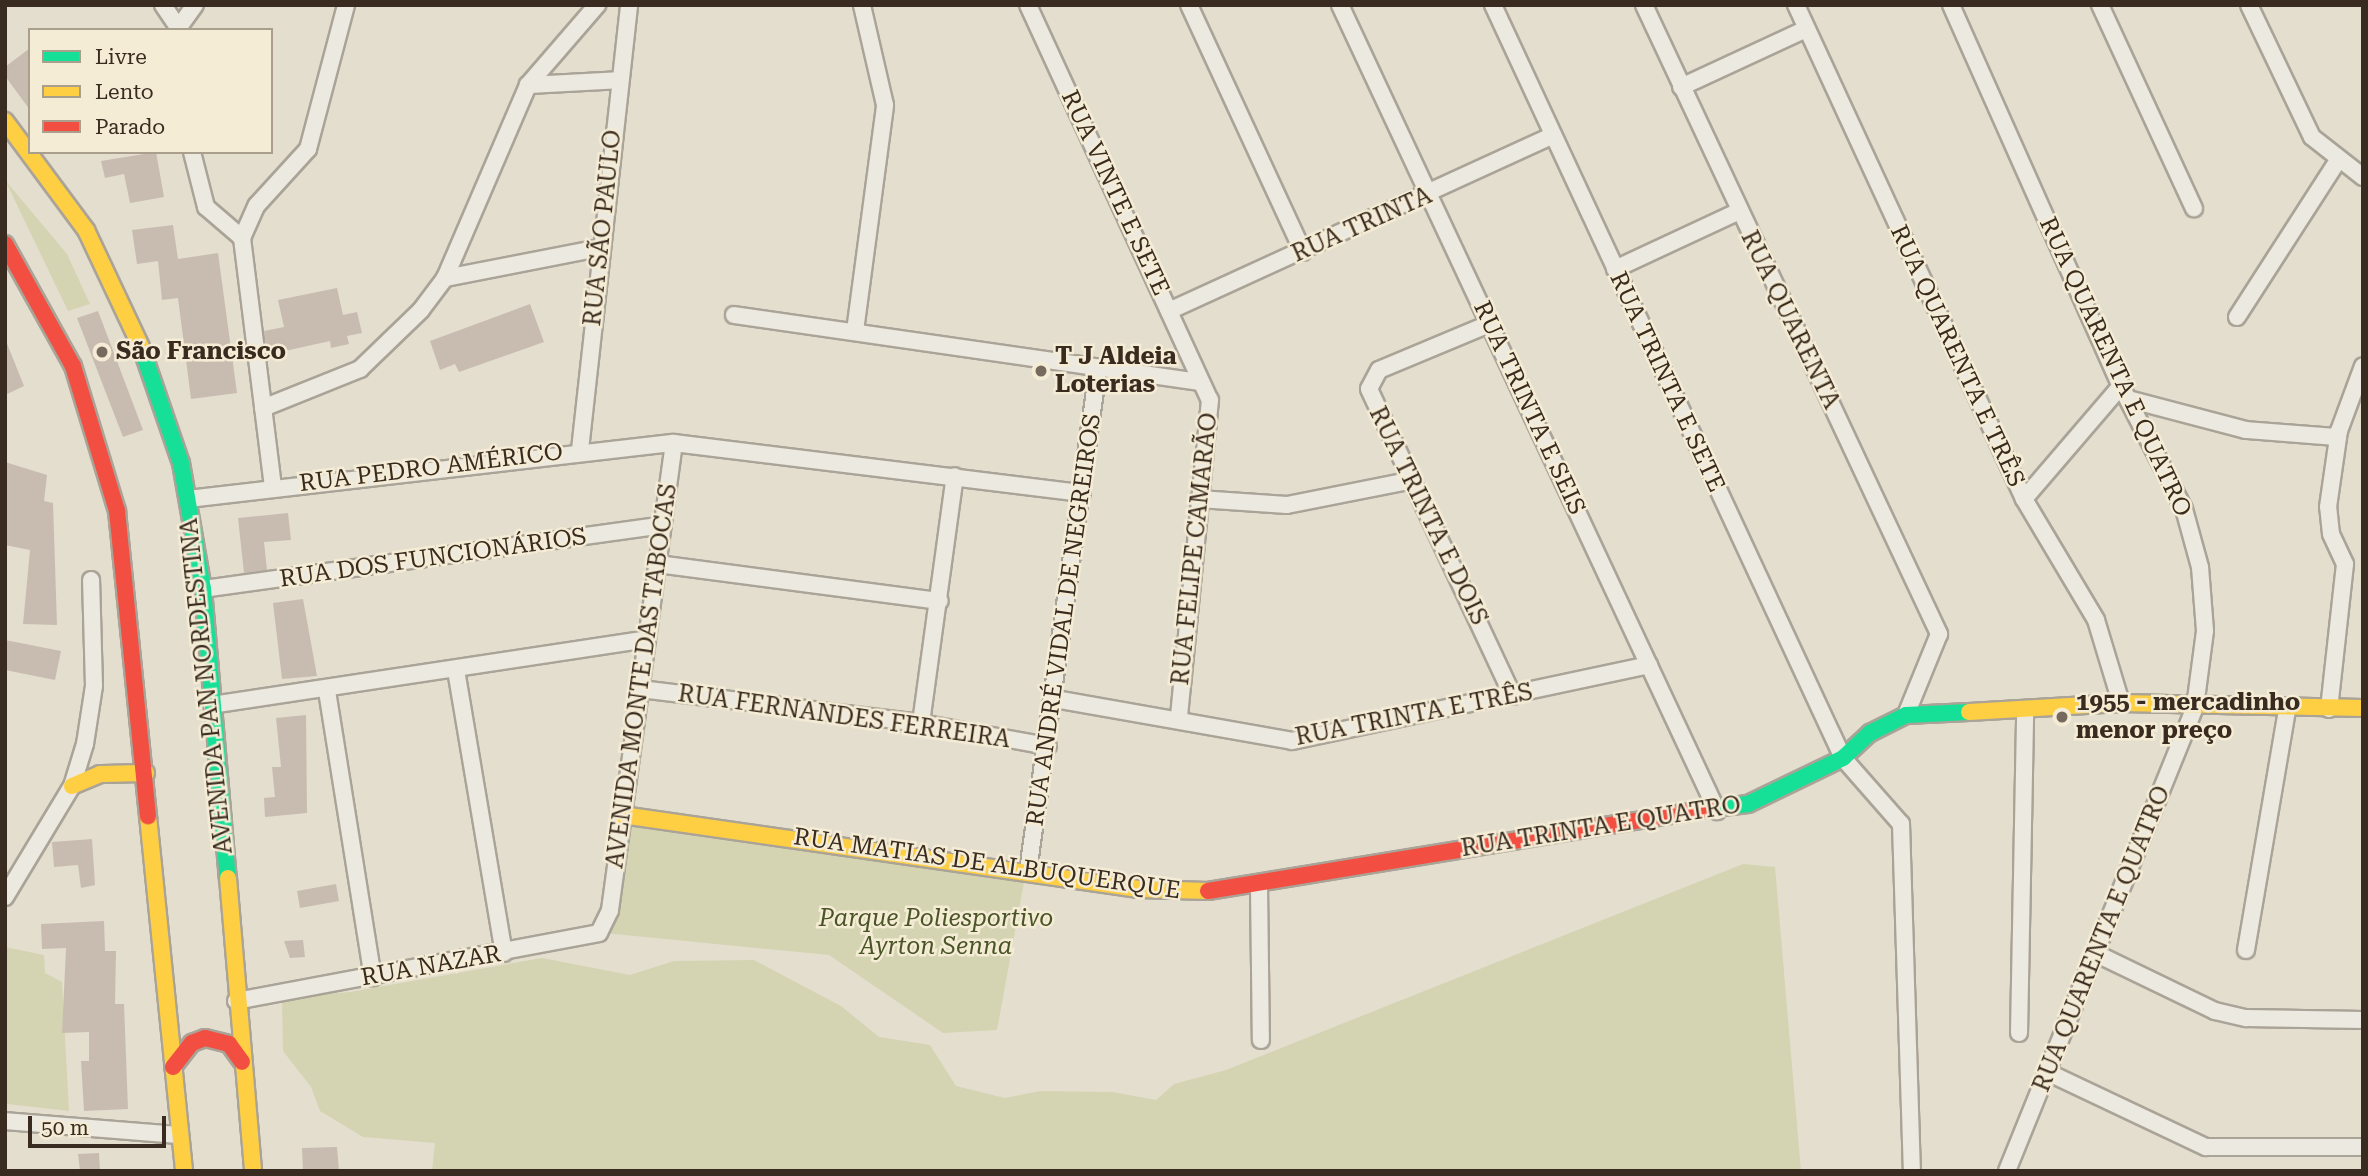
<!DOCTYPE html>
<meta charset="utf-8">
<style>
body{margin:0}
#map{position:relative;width:2368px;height:1176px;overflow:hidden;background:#e4decf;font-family:"Roboto Serif",serif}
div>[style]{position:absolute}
.green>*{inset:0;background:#d4d4b2}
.building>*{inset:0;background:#c8bcb0}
.roads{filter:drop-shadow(2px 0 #aaa397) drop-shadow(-2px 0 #aaa397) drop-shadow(0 2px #aaa397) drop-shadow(0 -2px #aaa397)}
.street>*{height:16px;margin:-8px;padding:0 8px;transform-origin:8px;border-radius:8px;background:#ece9e0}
.fast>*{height:16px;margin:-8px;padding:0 8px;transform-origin:8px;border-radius:8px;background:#16e098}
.slow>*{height:16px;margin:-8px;padding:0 8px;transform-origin:8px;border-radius:8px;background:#ffcf43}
.jam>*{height:16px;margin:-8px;padding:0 8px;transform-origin:8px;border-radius:8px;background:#f24e42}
.dots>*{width:19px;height:19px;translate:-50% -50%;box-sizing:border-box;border:4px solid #f5ecd5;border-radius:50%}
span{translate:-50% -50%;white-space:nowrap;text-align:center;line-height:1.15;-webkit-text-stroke:5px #f5ecd5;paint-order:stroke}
.street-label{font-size:24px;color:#392b1f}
.poi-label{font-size:24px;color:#392b1f;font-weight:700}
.left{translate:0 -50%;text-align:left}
.park-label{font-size:24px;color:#495526;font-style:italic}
.frame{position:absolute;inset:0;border:7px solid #392b1f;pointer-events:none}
.legend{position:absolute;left:28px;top:28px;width:245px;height:126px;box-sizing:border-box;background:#f5ecd5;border:2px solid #aa9f8c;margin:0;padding:9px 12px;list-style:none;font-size:21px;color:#392b1f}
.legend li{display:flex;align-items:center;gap:14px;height:35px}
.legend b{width:35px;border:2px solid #aa9f8c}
.scale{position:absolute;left:28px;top:1116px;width:138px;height:32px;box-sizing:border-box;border:4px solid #392b1f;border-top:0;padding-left:9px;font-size:21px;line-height:24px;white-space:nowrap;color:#392b1f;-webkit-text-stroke:5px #f5ecd5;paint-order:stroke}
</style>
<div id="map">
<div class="green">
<div style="clip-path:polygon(5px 180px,67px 254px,90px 304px,68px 311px)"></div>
<div style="clip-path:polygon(619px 808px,1027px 866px,997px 1030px,943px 1033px,829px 955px,604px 933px)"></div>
<div style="clip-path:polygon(1743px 864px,1775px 867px,1801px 1171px,432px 1171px,435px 1143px,363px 1137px,320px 1111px,311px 1087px,283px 1051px,282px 997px,350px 992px,542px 958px,630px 975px,674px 961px,754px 960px,841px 1006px,879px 1037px,930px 1045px,956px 1086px,1005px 1098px,1040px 1091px,1112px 1092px,1156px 1100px,1174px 1084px,1226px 1070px)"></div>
<div style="clip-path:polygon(5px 947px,44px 955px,45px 973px,62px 982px,69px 1111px,7px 1104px)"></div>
</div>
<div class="building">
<div style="clip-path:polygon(30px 48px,30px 110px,5px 76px,5px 67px)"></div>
<div style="clip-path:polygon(156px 152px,164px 197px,130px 203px,124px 174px,105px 178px,101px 161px)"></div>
<div style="clip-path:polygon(173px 225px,178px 259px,218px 253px,237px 393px,191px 399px,178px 298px,162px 300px,158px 261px,137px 264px,132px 230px)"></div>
<div style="clip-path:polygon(337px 288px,343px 315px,357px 312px,362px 333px,347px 336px,349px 344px,331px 348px,330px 341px,267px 355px,264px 331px,284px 327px,278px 300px)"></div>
<div style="clip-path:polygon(530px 304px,544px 342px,459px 372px,455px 364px,440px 370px,430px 341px)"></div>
<div style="clip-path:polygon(98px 311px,143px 430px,123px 437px,77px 318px)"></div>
<div style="clip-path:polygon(6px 341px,24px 386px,5px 395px,5px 342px)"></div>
<div style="clip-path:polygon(5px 462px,47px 475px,44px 501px,53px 503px,57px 625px,23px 624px,30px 550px,5px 545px)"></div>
<div style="clip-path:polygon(288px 513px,291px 540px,264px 542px,267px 570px,244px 573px,238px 518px)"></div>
<div style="clip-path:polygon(303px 599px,317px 676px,282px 679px,273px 603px)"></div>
<div style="clip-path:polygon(5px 640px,61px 651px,55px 680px,5px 670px)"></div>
<div style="clip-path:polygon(306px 715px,307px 813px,265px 817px,264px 798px,275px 797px,272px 767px,281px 767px,276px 718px)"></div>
<div style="clip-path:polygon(92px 839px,95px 885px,81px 888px,78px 865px,54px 867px,52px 842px)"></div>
<div style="clip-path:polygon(336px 884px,339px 901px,300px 908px,297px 891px)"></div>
<div style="clip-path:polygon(104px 921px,105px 951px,116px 951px,115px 1004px,124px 1004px,128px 1109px,84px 1111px,81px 1061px,89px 1061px,89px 1032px,62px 1033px,66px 948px,42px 949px,41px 924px)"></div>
<div style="clip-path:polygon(303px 940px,305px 957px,290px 958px,284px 941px)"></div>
<div style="clip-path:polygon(337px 1147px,339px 1171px,303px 1171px,302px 1148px)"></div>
<div style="clip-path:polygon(99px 1153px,100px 1171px,80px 1171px,78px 1154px)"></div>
</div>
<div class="roads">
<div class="street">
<div style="left:163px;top:5px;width:30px;rotate:56deg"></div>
<div style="left:1028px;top:5px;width:435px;rotate:65.3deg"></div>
<div style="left:1210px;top:400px;width:320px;rotate:95.6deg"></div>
<div style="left:1189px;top:5px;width:272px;rotate:65.2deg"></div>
<div style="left:1340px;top:5px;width:890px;rotate:64.93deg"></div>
<div style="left:1493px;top:5px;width:830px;rotate:65.07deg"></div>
<div style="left:1843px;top:758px;width:88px;rotate:48.7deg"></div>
<div style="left:1901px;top:824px;width:347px;rotate:88.2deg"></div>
<div style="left:1644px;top:5px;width:695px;rotate:64.87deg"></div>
<div style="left:1939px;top:634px;width:87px;rotate:112.2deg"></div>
<div style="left:1796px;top:5px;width:544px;rotate:65.22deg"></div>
<div style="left:2024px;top:499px;width:141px;rotate:59.2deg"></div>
<div style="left:2096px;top:620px;width:87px;rotate:73.2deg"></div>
<div style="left:1951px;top:5px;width:417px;rotate:66deg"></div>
<div style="left:2121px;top:386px;width:138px;rotate:62.9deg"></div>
<div style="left:2184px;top:509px;width:60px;rotate:74.6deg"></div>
<div style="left:2200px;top:567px;width:64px;rotate:85.5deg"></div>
<div style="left:2205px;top:631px;width:77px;rotate:97.5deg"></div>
<div style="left:2195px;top:707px;width:501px;rotate:112.06deg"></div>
<div style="left:2100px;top:5px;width:224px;rotate:65.2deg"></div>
<div style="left:2249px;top:5px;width:146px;rotate:64.5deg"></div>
<div style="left:2312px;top:137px;width:65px;rotate:38.1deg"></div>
<div style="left:179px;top:27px;width:27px;rotate:-54deg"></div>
<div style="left:528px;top:85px;width:91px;rotate:-3.1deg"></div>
<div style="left:1681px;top:87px;width:138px;rotate:-24.9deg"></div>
<div style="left:192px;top:152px;width:57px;rotate:75.7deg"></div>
<div style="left:206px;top:207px;width:48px;rotate:40.7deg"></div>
<div style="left:1615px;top:269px;width:135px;rotate:-25deg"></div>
<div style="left:445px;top:278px;width:157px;rotate:-11deg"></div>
<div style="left:1169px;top:311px;width:421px;rotate:-24.6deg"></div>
<div style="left:734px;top:315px;width:470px;rotate:8.2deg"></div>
<div style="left:2237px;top:317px;width:184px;rotate:-57.2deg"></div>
<div style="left:1489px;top:324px;width:119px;rotate:157.3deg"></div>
<div style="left:1379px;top:370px;width:21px;rotate:118deg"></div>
<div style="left:1369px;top:389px;width:339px;rotate:64.9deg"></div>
<div style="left:855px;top:331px;width:228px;rotate:-82.4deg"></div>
<div style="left:885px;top:105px;width:103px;rotate:-103deg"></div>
<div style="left:2128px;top:399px;width:122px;rotate:14.7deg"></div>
<div style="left:2246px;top:430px;width:92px;rotate:4.4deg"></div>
<div style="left:263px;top:408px;width:105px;rotate:-21.9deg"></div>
<div style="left:360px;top:369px;width:85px;rotate:-44deg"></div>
<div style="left:421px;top:310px;width:40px;rotate:-53deg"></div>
<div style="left:445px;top:278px;width:210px;rotate:-66.7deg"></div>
<div style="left:528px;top:85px;width:106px;rotate:-49.2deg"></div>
<div style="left:580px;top:450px;width:448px;rotate:-83.7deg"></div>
<div style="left:273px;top:487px;width:251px;rotate:-97.1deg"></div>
<div style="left:242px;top:238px;width:36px;rotate:-66deg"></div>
<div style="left:257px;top:205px;width:76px;rotate:-47.7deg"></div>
<div style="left:308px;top:149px;width:149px;rotate:-75.2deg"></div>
<div style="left:188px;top:499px;width:489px;rotate:-6.6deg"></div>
<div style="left:674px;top:443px;width:411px;rotate:7deg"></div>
<div style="left:1199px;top:499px;width:88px;rotate:3.9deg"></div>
<div style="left:1287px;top:505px;width:128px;rotate:-11.2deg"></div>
<div style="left:2024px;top:499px;width:149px;rotate:-49.4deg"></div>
<div style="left:658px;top:564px;width:284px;rotate:7.5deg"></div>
<div style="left:203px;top:589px;width:464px;rotate:-7.9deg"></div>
<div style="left:456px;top:670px;width:287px;rotate:80.4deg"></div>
<div style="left:640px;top:689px;width:283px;rotate:6.9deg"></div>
<div style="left:921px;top:723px;width:129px;rotate:10.3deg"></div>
<div style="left:327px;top:691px;width:290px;rotate:80.9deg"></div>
<div style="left:1055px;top:699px;width:241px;rotate:10deg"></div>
<div style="left:1292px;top:741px;width:365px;rotate:-12deg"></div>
<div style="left:212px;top:705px;width:439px;rotate:-8.6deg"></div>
<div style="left:2329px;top:709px;width:146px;rotate:-83.7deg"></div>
<div style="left:2345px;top:564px;width:33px;rotate:-115deg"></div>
<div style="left:2331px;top:534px;width:27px;rotate:-96deg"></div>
<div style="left:2328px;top:507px;width:77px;rotate:-81.8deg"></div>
<div style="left:2339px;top:431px;width:69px;rotate:-69.7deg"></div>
<div style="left:921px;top:723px;width:249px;rotate:-82.2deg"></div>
<div style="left:1028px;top:871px;width:507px;rotate:-82.06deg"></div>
<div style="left:1259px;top:886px;width:154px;rotate:89.3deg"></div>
<div style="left:5px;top:897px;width:130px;rotate:-58.9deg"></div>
<div style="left:72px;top:786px;width:44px;rotate:-72.8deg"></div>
<div style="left:85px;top:744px;width:59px;rotate:-81.2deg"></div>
<div style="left:94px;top:686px;width:106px;rotate:-91.6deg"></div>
<div style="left:2246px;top:950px;width:244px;rotate:-80.3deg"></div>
<div style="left:2099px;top:955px;width:129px;rotate:25.8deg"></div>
<div style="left:2215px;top:1011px;width:32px;rotate:13deg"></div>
<div style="left:2246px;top:1018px;width:117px;rotate:1deg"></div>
<div style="left:236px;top:1001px;width:369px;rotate:-10.6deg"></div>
<div style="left:599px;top:933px;width:25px;rotate:-64deg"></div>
<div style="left:610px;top:910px;width:471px;rotate:-82.2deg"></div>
<div style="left:2019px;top:1033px;width:324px;rotate:-88.9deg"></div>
<div style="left:2047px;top:1072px;width:176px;rotate:25.3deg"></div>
<div style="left:2206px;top:1147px;width:157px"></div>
<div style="left:5px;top:1121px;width:175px;rotate:4.6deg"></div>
</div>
<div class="fast">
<div style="left:141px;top:347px;width:123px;rotate:71deg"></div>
<div style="left:181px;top:463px;width:128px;rotate:80.1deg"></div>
<div style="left:203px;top:589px;width:290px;rotate:85.1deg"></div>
<div style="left:1708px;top:809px;width:40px;rotate:-7.1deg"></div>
<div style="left:1748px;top:804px;width:106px;rotate:-25.8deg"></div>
<div style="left:1843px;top:758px;width:37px;rotate:-43deg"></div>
<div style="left:1870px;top:733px;width:40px;rotate:-26.6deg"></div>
<div style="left:1906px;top:715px;width:63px;rotate:-2.7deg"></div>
</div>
<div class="slow">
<div style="left:5px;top:121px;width:136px;rotate:53.4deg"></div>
<div style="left:86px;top:230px;width:129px;rotate:64.8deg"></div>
<div style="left:1969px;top:712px;width:152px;rotate:-3.4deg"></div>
<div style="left:2121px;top:703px;width:242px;rotate:1.2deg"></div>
<div style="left:72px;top:786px;width:30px;rotate:-23deg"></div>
<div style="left:100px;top:774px;width:46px;rotate:-1.2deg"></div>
<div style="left:622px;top:815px;width:522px;rotate:8.15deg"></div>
<div style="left:1139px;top:889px;width:69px;rotate:1.7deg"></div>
<div style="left:148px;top:816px;width:357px;rotate:84.2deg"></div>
<div style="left:228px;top:878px;width:294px;rotate:85.1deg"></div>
</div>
<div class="jam">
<div style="left:5px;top:244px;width:140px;rotate:60.9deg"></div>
<div style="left:73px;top:366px;width:152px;rotate:73.1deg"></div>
<div style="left:117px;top:511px;width:307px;rotate:84.2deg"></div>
<div style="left:1208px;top:891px;width:507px;rotate:-9.31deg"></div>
<div style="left:173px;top:1067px;width:31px;rotate:-52deg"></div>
<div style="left:192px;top:1043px;width:14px;rotate:-21deg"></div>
<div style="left:205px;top:1038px;width:25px;rotate:14deg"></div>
<div style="left:229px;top:1044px;width:22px;rotate:54deg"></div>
</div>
</div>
<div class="dots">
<div style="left:102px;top:352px;background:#756a5d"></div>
<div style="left:1041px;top:371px;background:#756a5d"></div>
<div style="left:2062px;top:717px;background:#756a5d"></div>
</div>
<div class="street-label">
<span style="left:1115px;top:193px;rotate:65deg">RUA VINTE E SETE</span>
<span style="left:1362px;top:225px;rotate:-24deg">RUA TRINTA</span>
<span style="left:603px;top:228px;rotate:-84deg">RUA SÃO PAULO</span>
<span style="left:1790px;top:320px;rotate:64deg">RUA QUARENTA</span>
<span style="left:1957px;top:356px;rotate:65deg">RUA QUARENTA E TRÊS</span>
<span style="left:2115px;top:367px;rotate:65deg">RUA QUARENTA E QUATRO</span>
<span style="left:1667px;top:382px;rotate:65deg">RUA TRINTA E SETE</span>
<span style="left:1529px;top:408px;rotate:65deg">RUA TRINTA E SEIS</span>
<span style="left:431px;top:468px;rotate:-7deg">RUA PEDRO AMÉRICO</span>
<span style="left:1428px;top:516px;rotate:64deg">RUA TRINTA E DOIS</span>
<span style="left:1195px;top:549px;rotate:-84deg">RUA FELIPE CAMARÃO</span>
<span style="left:433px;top:558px;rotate:-8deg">RUA DOS FUNCIONÁRIOS</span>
<span style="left:1064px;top:620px;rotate:-82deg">RUA ANDRÉ VIDAL DE NEGREIROS</span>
<span style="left:642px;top:676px;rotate:-82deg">AVENIDA MONTE DAS TABOCAS</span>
<span style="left:207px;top:686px;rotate:-96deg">AVENIDA PAN NORDESTINA</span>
<span style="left:1414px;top:715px;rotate:-11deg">RUA TRINTA E TRÊS</span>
<span style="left:844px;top:717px;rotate:8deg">RUA FERNANDES FERREIRA</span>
<span style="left:1601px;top:827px;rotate:-9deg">RUA TRINTA E QUATRO</span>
<span style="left:987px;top:864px;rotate:8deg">RUA MATIAS DE ALBUQUERQUE</span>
<span style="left:2102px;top:939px;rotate:-68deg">RUA QUARENTA E QUATRO</span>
<span style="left:431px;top:966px;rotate:-10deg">RUA NAZAR</span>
</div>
<div class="poi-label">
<span class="left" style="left:116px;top:352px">São Francisco</span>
<span class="left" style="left:1055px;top:371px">T J Aldeia<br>Loterias</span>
<span class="left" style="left:2076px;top:717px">1955 - mercadinho<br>menor preço</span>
</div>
<div class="park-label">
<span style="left:936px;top:933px">Parque Poliesportivo<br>Ayrton Senna</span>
</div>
<div class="frame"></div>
<ul class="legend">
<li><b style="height:9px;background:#16e098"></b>Livre</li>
<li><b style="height:9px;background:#ffcf43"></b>Lento</li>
<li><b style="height:9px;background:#f24e42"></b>Parado</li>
</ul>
<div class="scale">50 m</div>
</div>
